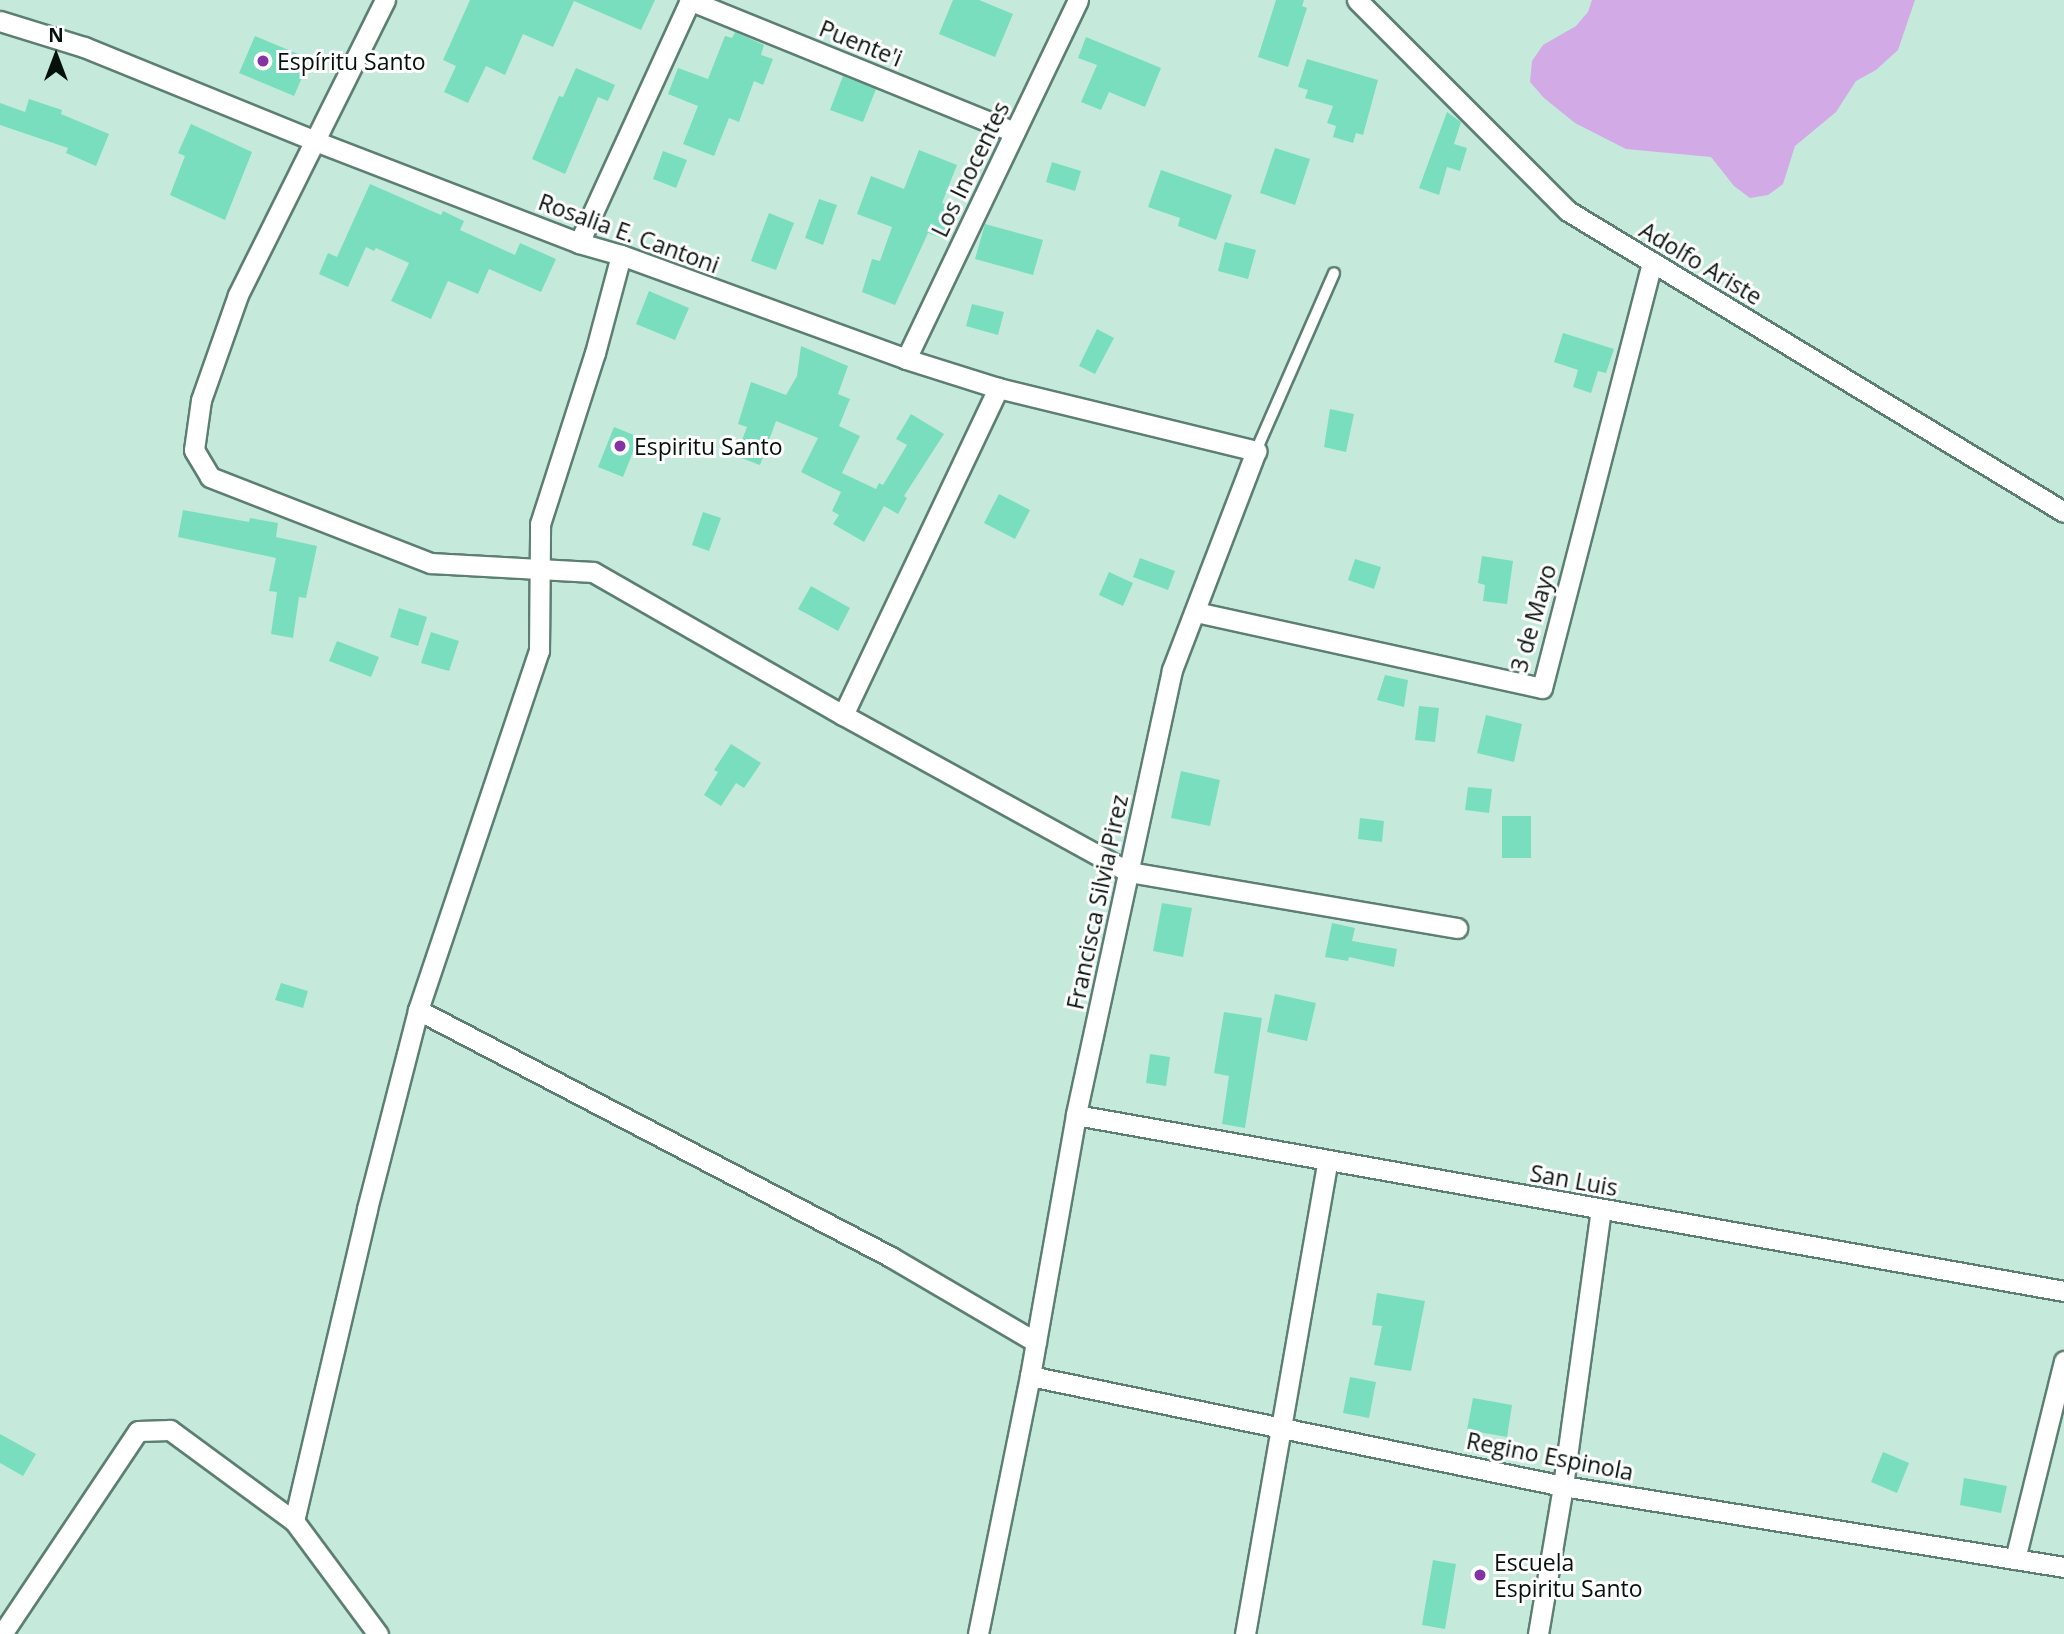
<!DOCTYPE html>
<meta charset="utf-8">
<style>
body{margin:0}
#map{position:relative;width:2064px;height:1634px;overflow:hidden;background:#c5eadc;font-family:"Open Sans",sans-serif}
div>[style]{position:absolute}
.green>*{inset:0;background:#d2aae5}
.building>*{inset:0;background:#79debe}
.roads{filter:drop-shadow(2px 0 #5d7f73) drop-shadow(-2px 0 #5d7f73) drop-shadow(0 2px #5d7f73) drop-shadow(0 -2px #5d7f73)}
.lane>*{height:10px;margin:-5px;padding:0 5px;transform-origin:5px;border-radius:5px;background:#fff}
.street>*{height:19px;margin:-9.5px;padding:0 9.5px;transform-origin:9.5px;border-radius:9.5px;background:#fff}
.dots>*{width:19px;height:19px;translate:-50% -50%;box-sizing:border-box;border:4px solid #fff;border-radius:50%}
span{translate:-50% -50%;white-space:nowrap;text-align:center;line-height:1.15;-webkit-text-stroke:6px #fff;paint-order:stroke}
.street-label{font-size:23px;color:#05110d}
.poi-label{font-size:23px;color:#05110d}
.left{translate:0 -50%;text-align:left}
.north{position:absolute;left:21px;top:21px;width:70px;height:70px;-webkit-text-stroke:5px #fff;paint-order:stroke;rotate:0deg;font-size:19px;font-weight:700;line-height:28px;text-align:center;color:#05110d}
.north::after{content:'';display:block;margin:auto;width:24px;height:32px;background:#05110d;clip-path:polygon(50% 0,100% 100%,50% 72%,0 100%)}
</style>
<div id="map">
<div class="green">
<div style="clip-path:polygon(1592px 0,1915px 0,1898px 50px,1876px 70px,1856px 81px,1836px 112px,1795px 146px,1783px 184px,1768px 195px,1750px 198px,1734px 186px,1711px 157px,1626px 149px,1575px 123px,1544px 98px,1530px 82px,1532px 61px,1543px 45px,1576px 26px,1588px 12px)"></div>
</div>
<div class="building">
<div style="clip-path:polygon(470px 0,655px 0,641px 30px,574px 1px,553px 47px,523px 34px,505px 75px,486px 66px,468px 103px,444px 92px,456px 66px,443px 60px)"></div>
<div style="clip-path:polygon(953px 0,979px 0,1013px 14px,995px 57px,939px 34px)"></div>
<div style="clip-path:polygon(1276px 0,1304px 0,1302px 6px,1307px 8px,1288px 67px,1258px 57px)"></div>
<div style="clip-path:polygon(735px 32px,764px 45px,761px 55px,773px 59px,763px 85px,754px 81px,739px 122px,729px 118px,714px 156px,683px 144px,698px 106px,668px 94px,678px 68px,708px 79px,725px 36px,732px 38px)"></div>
<div style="clip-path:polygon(255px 36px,310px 59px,294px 96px,239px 73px)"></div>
<div style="clip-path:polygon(1086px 37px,1161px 68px,1145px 107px,1109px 92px,1101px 110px,1081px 102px,1097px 65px,1078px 58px)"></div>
<div style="clip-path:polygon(1307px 59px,1378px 80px,1363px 135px,1356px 133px,1353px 143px,1333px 137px,1336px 126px,1327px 123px,1333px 106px,1305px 98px,1308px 90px,1298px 87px)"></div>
<div style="clip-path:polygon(576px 68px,615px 85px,608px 101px,598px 97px,565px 174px,532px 159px,559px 96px,563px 97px)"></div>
<div style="clip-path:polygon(843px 76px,876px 89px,863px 122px,830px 110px)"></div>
<div style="clip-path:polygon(29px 99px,62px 110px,61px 114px,109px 134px,96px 166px,66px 153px,68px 148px,0 125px,0 103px,25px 112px)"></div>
<div style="clip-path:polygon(1447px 112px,1461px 122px,1454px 144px,1467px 148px,1460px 171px,1447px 167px,1439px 195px,1419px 188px)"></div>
<div style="clip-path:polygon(191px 124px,252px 152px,225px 220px,170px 195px,185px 156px,178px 153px)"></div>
<div style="clip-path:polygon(1275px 148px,1310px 159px,1295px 205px,1260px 193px)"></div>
<div style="clip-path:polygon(919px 150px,957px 165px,942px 203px,956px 209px,944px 239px,928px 233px,895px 305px,862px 292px,872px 259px,880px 261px,892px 227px,857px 214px,871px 176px,904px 189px)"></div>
<div style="clip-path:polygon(663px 151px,687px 160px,676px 188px,653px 179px)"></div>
<div style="clip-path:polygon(1052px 162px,1081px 171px,1075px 191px,1046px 182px)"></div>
<div style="clip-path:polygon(1161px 170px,1232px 195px,1216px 240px,1178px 226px,1180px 218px,1148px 207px)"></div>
<div style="clip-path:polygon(370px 184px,441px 215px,443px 211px,464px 221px,460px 230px,515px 255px,520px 243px,556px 259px,541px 292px,489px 269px,478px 294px,448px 281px,431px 319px,391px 301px,409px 263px,376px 248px,374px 251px,366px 247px,348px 287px,319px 274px,328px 253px,337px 257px)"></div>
<div style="clip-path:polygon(819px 199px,837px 205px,823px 245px,805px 238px)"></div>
<div style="clip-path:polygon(769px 213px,794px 223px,776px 270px,751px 261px)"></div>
<div style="clip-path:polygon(985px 224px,1043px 240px,1033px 275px,975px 259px)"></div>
<div style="clip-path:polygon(1225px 242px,1256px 250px,1248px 279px,1218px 271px)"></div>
<div style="clip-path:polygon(649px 291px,689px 308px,675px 340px,636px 324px)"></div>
<div style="clip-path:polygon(972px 304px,1004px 312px,998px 335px,966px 326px)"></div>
<div style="clip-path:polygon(1097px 329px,1114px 338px,1095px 374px,1079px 366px)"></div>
<div style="clip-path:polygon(1563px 333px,1614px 349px,1606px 373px,1598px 371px,1591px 393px,1573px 387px,1578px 370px,1554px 362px)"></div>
<div style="clip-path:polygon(801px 346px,848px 366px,838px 394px,850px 399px,839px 426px,860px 436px,842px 473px,876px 489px,879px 483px,883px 485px,907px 445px,896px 439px,911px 414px,944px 434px,904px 496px,907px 498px,898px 514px,884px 506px,864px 542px,833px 524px,839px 515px,832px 511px,841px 492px,801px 472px,818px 438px,776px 421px,760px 465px,736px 456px,747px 427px,738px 424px,751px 382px,786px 395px,797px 376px)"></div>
<div style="clip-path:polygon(1330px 409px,1354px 414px,1346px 452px,1324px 447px)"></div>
<div style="clip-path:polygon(614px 427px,639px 437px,623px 477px,598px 467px)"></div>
<div style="clip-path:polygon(999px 494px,1030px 510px,1015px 539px,984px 523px)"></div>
<div style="clip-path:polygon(183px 510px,249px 522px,250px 518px,278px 523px,276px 537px,317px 546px,306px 598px,299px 597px,293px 638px,271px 634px,277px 592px,269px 591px,276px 558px,178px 537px)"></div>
<div style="clip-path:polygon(703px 512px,721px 518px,709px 551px,692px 545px)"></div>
<div style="clip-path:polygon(1482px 556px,1513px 561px,1507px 604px,1483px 601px,1485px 585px,1478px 583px)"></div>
<div style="clip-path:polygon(1140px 558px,1175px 571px,1168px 590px,1133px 577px)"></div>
<div style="clip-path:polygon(1355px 559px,1381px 567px,1374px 589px,1348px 580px)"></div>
<div style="clip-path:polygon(1109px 572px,1133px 583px,1123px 606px,1099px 595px)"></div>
<div style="clip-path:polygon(811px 586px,850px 608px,838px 631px,798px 609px)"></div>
<div style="clip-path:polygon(399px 608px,427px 617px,418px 646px,390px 637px)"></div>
<div style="clip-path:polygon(431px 632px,459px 641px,449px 671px,421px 663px)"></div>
<div style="clip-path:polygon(337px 641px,379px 657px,371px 677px,329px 661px)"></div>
<div style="clip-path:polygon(1385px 675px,1408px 680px,1404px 707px,1377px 700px)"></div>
<div style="clip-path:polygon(1419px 706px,1439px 708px,1435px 742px,1415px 740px)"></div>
<div style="clip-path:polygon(1486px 715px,1522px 724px,1514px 762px,1477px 753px)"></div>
<div style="clip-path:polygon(731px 744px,761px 763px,744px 788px,736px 783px,721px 806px,704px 795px,718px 772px,714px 770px)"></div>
<div style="clip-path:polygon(1181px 771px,1220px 780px,1210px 826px,1171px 818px)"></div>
<div style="clip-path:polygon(1468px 787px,1492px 789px,1489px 813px,1465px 810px)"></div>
<div style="clip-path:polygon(1502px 816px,1531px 816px,1531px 858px,1502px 858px)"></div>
<div style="clip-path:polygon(1360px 818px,1384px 821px,1382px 842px,1358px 839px)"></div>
<div style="clip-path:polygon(1162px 903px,1192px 908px,1183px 957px,1153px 951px)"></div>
<div style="clip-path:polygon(1332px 923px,1355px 928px,1352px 941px,1397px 949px,1394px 967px,1349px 957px,1348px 961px,1325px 957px)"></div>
<div style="clip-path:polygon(281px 983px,308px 991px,303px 1008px,275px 1000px)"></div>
<div style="clip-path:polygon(1275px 994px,1316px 1003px,1307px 1041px,1267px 1032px)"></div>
<div style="clip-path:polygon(1224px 1012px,1262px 1018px,1245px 1128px,1222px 1124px,1229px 1076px,1214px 1073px)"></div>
<div style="clip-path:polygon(1150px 1054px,1170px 1057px,1166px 1086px,1146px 1083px)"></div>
<div style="clip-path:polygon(1377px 1293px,1425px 1301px,1411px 1371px,1374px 1365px,1382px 1326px,1372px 1325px)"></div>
<div style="clip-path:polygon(1350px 1377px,1376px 1382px,1369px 1418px,1343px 1413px)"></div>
<div style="clip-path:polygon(1473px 1398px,1512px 1405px,1507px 1437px,1467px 1430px)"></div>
<div style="clip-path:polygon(0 1434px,36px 1454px,23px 1476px,0 1463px)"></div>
<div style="clip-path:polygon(1883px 1452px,1909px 1463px,1897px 1493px,1871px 1482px)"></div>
<div style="clip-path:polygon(1964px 1478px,2007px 1486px,2001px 1513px,1960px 1505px)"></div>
<div style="clip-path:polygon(1433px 1560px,1456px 1564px,1445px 1629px,1422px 1625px)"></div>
</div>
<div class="roads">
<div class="lane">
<div style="left:1256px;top:451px;width:194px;rotate:-66.3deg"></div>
</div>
<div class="street">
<div style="left:385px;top:0;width:330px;rotate:116.5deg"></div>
<div style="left:238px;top:295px;width:111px;rotate:109.4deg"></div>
<div style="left:201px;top:400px;width:50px;rotate:98deg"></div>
<div style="left:194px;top:450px;width:31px;rotate:59deg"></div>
<div style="left:210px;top:477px;width:237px;rotate:21.3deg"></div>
<div style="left:431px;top:563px;width:162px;rotate:3.2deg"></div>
<div style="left:593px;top:572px;width:288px;rotate:29.8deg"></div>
<div style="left:843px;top:715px;width:326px;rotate:28.8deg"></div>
<div style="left:1129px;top:872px;width:333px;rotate:9.7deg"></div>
<div style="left:689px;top:0;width:351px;rotate:22.1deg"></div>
<div style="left:1357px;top:0;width:298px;rotate:45deg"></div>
<div style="left:1568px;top:211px;width:580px;rotate:31.25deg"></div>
<div style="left:0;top:21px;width:88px;rotate:17.2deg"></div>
<div style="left:84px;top:47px;width:249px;rotate:22.1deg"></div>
<div style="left:315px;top:141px;width:283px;rotate:21.1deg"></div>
<div style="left:579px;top:243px;width:44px;rotate:15.9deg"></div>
<div style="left:621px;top:255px;width:303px;rotate:20deg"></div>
<div style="left:906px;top:359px;width:96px;rotate:17.5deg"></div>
<div style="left:998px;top:388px;width:266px;rotate:13.7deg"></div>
<div style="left:1256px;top:451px;width:235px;rotate:111deg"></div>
<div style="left:1172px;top:670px;width:455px;rotate:102.2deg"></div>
<div style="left:1076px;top:1115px;width:265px;rotate:100deg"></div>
<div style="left:1030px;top:1376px;width:263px;rotate:101.4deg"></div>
<div style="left:579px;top:243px;width:267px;rotate:-65.4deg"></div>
<div style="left:906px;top:359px;width:398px;rotate:-64.4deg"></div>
<div style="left:1196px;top:612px;width:354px;rotate:12.4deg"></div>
<div style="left:1542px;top:688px;width:440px;rotate:-75.5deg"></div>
<div style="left:843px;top:715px;width:362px;rotate:-64.6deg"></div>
<div style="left:418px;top:1010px;width:534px;rotate:27.57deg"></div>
<div style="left:891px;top:1257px;width:168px;rotate:30.4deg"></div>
<div style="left:1076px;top:1115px;width:1004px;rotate:10.1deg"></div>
<div style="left:1030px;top:1376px;width:544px;rotate:11.66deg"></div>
<div style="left:1563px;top:1486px;width:508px;rotate:9.18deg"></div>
<div style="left:294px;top:1521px;width:141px;rotate:53.4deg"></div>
<div style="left:2015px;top:1559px;width:204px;rotate:-76.1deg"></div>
<div style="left:2px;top:1634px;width:244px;rotate:-56.2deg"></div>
<div style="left:138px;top:1431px;width:32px;rotate:-2deg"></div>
<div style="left:170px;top:1430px;width:154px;rotate:36.3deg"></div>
<div style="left:294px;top:1521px;width:320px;rotate:-76.8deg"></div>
<div style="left:367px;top:1209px;width:205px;rotate:-75.6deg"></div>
<div style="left:418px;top:1010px;width:379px;rotate:-71.4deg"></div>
<div style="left:539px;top:651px;width:127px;rotate:-89.5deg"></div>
<div style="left:540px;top:524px;width:180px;rotate:-72.2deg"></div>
<div style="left:595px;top:353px;width:101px;rotate:-75.1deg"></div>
<div style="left:1245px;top:1634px;width:481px;rotate:-80.1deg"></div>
<div style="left:1538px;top:1634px;width:150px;rotate:-80.4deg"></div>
<div style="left:1563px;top:1486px;width:279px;rotate:-82.2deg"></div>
</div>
</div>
<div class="dots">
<div style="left:263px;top:61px;background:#8333a3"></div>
<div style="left:620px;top:446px;background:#8333a3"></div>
<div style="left:1480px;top:1575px;background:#8333a3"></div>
</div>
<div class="street-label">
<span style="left:861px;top:43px;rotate:22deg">Puente'i</span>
<span style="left:970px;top:169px;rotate:-64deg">Los Inocentes</span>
<span style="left:629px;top:233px;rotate:20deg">Rosalia E. Cantoni</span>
<span style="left:1701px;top:263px;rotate:31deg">Adolfo Ariste</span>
<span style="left:1533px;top:618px;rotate:-74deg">3 de Mayo</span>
<span style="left:1097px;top:902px;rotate:-78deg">Francisca Silvia Pirez</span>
<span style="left:1574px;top:1180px;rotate:10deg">San Luis</span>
<span style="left:1550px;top:1456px;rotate:11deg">Regino Espinola</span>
</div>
<div class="poi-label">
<span class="left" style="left:277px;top:61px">Espíritu Santo</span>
<span class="left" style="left:634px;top:446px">Espiritu Santo</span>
<span class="left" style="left:1494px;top:1575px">Escuela<br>Espiritu Santo</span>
</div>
<div class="north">N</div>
</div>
